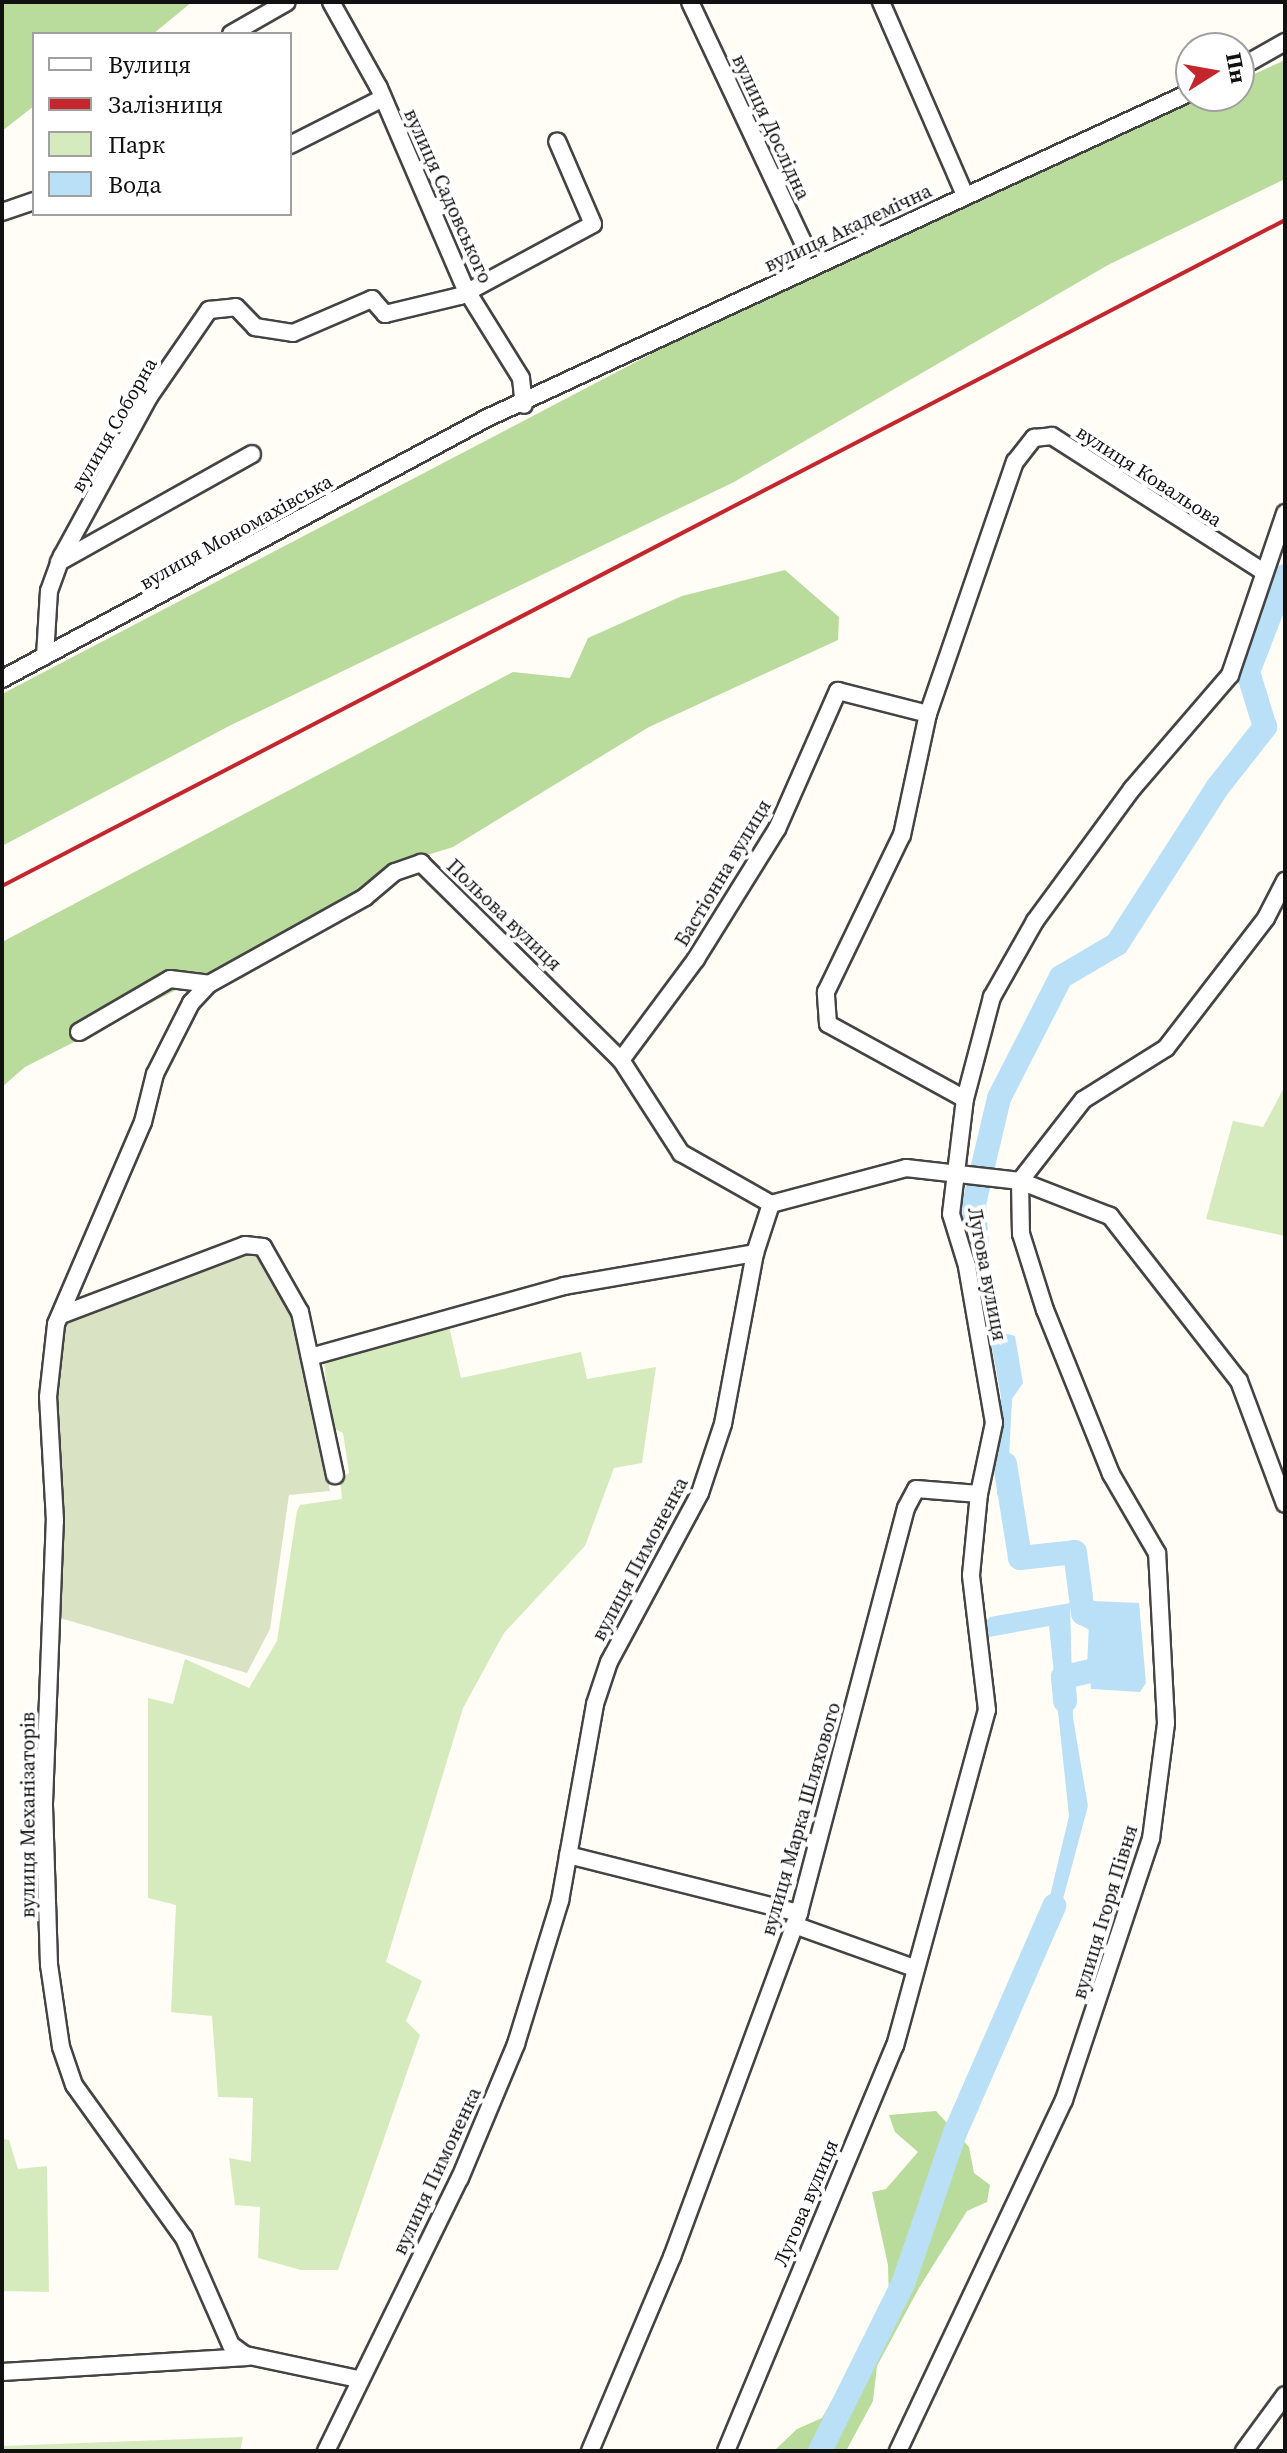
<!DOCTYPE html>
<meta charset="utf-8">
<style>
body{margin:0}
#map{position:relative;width:1287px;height:2453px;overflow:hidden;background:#fffdf5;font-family:"Source Serif 4",serif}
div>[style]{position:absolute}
.green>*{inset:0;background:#d5ebbd}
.forest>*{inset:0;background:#b9dc9c}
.cemetery>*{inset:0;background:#d9e3c4}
.water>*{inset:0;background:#b9e0f7}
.river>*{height:24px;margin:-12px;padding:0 12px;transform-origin:12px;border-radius:12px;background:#b9e0f7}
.roads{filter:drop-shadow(2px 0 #444) drop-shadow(-2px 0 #444) drop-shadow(0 2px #444) drop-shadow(0 -2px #444)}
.street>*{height:16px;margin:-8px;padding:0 8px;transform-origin:8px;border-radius:8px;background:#fff}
.rail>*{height:4px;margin:-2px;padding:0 2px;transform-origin:2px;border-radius:2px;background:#c4262e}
span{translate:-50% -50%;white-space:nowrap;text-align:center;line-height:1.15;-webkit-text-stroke:8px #fff;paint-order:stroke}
.street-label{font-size:20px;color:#111}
.frame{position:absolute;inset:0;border:4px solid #111;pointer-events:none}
.legend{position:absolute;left:32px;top:32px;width:260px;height:184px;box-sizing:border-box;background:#fff;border:2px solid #a0a0a0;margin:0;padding:10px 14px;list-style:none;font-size:24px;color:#111}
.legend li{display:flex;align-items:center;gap:16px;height:40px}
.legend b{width:40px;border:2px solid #a0a0a0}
.north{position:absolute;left:1175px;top:32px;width:80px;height:80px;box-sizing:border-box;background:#fff;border:2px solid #a0a0a0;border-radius:50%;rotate:79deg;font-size:22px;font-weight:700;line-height:32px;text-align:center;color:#111}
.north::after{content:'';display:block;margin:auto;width:28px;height:36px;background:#c4262e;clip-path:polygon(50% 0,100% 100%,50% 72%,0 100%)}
</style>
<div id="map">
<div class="green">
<div style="clip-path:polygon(1285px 1086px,1285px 1236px,1206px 1219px,1233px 1121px,1263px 1127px)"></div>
<div style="clip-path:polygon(449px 1326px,461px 1378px,581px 1352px,587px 1379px,656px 1367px,642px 1463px,614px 1468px,585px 1546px,504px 1633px,463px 1708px,386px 1962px,422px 1981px,406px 2021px,420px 2035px,338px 2270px,301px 2270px,258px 2258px,260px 2207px,235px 2205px,229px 2158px,251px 2162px,253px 2098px,218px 2097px,212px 2016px,171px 2012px,176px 1905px,148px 1898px,148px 1698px,173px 1704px,185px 1659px,249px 1688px,277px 1641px,297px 1511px,300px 1505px,342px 1499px,340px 1479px,349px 1473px,343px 1433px,331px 1427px,324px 1361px)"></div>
<div style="clip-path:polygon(2px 2139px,9px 2140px,18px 2169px,47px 2166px,49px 2292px,2px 2291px)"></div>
<div style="clip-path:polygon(243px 2437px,240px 2451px,2px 2451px,2px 2446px)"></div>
</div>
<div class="forest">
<div style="clip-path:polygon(2px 2px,192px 2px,153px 34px,34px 34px,34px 106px,2px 131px)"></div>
<div style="clip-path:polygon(1285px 60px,1285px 179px,1108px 265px,734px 482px,231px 725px,2px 846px,2px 694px,884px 232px,1203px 96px,1239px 96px,1239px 81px)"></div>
<div style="clip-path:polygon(785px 570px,839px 617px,838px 640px,649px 727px,453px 847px,392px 866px,349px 902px,25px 1067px,2px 1087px,2px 942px,513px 672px,570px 678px,588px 638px,682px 596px)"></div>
<div style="clip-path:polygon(936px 2111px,969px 2147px,974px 2173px,990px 2185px,987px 2202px,967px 2211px,919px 2288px,877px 2366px,873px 2401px,846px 2451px,774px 2451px,797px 2429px,822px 2418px,889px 2300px,888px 2265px,872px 2192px,886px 2189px,918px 2152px,895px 2132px,889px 2115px)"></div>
</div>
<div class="cemetery">
<div style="clip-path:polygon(251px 1251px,262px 1254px,294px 1308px,330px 1491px,289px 1495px,270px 1629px,247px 1673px,60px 1618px,54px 1400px,66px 1319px)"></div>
</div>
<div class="water">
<div style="clip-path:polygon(968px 1219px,996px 1331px,1015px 1336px,1023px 1383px,1012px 1399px,1009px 1458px,1015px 1496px,997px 1495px,1001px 1396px)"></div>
<div style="clip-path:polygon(1093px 1601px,1139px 1603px,1146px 1683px,1140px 1692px,1091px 1689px,1088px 1647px,1094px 1638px,1086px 1607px)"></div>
<div style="clip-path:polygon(1070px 1603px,1073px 1718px,1088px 1806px,1055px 1929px,1041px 1934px,1069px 1816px,1049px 1626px,989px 1637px,985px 1623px,990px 1617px)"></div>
</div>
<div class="river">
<div style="left:978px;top:1262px;width:58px;rotate:-93.9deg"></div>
<div style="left:974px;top:1204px;width:109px;rotate:-76.7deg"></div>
<div style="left:999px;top:1098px;width:136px;rotate:-62.9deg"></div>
<div style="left:1061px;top:977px;width:65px;rotate:-30.5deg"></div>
<div style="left:1117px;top:944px;width:185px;rotate:-57.3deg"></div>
<div style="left:1217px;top:788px;width:78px;rotate:-51.8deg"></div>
<div style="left:1265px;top:727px;width:58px;rotate:-107.2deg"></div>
<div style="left:1248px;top:672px;width:103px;rotate:-68.9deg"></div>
<div style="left:1005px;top:1464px;width:95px;rotate:80.9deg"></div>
<div style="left:1020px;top:1558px;width:55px;rotate:-6.2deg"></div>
<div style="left:1075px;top:1552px;width:62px;rotate:82.5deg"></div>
<div style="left:1083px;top:1613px;width:20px;rotate:27deg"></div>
<div style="left:1101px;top:1622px;width:47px;rotate:92.4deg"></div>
<div style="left:1099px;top:1669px;width:37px;rotate:167deg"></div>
<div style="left:1063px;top:1677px;width:24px;rotate:85deg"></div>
<div style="left:820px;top:2451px;width:186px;rotate:-63.6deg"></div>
<div style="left:903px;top:2284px;width:160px;rotate:-71deg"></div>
<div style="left:955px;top:2133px;width:248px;rotate:-66.4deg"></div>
</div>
<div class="roads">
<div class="street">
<div style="left:331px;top:2px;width:98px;rotate:60.8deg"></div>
<div style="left:379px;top:88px;width:218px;rotate:66.7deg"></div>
<div style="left:465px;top:288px;width:106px;rotate:58.1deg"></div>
<div style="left:521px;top:378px;width:27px;rotate:84deg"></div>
<div style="left:690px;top:2px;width:265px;rotate:64.8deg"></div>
<div style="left:803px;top:242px;width:30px;rotate:92deg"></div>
<div style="left:881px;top:2px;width:210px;rotate:66.5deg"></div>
<div style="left:231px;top:34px;width:64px;rotate:-29.7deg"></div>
<div style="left:1239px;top:68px;width:53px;rotate:-29.5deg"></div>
<div style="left:290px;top:145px;width:104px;rotate:-26.8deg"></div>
<div style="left:2px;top:212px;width:34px;rotate:-19deg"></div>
<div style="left:59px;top:562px;width:221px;rotate:-29.2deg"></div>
<div style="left:45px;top:656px;width:65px;rotate:-86.5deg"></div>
<div style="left:49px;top:591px;width:37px;rotate:-70deg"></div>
<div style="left:62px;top:556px;width:181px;rotate:-61.3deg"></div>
<div style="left:149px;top:397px;width:106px;rotate:-55.4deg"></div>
<div style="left:209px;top:310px;width:27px;rotate:-6deg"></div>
<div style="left:236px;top:307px;width:28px;rotate:46deg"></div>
<div style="left:255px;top:327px;width:38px;rotate:9deg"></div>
<div style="left:293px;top:333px;width:86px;rotate:-23.3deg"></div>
<div style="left:372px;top:299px;width:20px;rotate:49deg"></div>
<div style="left:385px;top:314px;width:77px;rotate:-13.5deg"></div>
<div style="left:460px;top:296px;width:151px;rotate:-28.4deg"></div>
<div style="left:593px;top:224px;width:90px;rotate:-113.4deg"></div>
<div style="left:2px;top:679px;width:551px;rotate:-28.29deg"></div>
<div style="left:487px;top:418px;width:776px;rotate:-24.85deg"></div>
<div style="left:79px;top:1032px;width:105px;rotate:-30.2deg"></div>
<div style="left:170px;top:979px;width:39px;rotate:7deg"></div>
<div style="left:621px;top:1060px;width:126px;rotate:-53.4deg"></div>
<div style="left:696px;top:959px;width:153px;rotate:-58.1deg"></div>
<div style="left:777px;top:829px;width:151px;rotate:-66.2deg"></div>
<div style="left:838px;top:691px;width:93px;rotate:14.3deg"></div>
<div style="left:965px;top:1099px;width:156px;rotate:-151.3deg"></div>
<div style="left:828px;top:1024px;width:32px;rotate:-94deg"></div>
<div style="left:826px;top:992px;width:174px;rotate:-64.2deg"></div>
<div style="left:902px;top:835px;width:124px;rotate:-77.9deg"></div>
<div style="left:928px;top:714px;width:267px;rotate:-71deg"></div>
<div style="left:1015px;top:462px;width:31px;rotate:-52deg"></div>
<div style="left:1034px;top:438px;width:18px;rotate:-6deg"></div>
<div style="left:1052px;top:436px;width:250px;rotate:32.7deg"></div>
<div style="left:1020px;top:1181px;width:103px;rotate:-52.1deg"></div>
<div style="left:1083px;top:1100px;width:98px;rotate:-32.1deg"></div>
<div style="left:1166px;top:1048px;width:164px;rotate:-52.4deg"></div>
<div style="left:1266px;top:918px;width:42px;rotate:-62.8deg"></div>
<div style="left:771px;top:1204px;width:140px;rotate:-14.9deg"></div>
<div style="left:906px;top:1168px;width:115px;rotate:6.5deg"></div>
<div style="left:1020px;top:1181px;width:97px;rotate:21.3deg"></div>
<div style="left:1110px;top:1216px;width:209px;rotate:52deg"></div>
<div style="left:1239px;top:1381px;width:131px;rotate:69.5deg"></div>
<div style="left:61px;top:1315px;width:197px;rotate:-20.8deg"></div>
<div style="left:245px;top:1245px;width:18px;rotate:6deg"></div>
<div style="left:263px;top:1247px;width:75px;rotate:60.4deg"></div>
<div style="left:300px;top:1312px;width:167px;rotate:77.9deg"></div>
<div style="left:310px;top:1357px;width:264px;rotate:-15.6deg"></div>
<div style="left:564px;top:1286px;width:194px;rotate:-9.8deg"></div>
<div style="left:568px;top:1855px;width:238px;rotate:14.1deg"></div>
<div style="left:794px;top:1925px;width:127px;rotate:19.7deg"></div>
<div style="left:2px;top:2372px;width:246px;rotate:-3.5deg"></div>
<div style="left:358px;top:2379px;width:116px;rotate:-168deg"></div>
<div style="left:245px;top:2355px;width:17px;rotate:-144deg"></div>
<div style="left:231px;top:2345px;width:117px;rotate:-113.7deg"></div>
<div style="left:184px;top:2238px;width:188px;rotate:-125.7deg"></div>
<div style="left:74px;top:2085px;width:40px;rotate:-108.9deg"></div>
<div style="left:61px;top:2047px;width:83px;rotate:-98.3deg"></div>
<div style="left:49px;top:1965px;width:162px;rotate:-91.8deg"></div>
<div style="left:44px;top:1803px;width:282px;rotate:-87.8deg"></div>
<div style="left:55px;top:1521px;width:124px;rotate:-93.2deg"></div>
<div style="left:48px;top:1397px;width:73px;rotate:-83.7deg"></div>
<div style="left:56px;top:1324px;width:220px;rotate:-66.7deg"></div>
<div style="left:143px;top:1122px;width:49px;rotate:-76deg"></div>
<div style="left:155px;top:1074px;width:80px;rotate:-63.1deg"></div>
<div style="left:191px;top:1003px;width:26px;rotate:-47deg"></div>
<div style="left:209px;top:984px;width:179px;rotate:-29.1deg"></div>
<div style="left:365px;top:897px;width:39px;rotate:-40deg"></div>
<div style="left:395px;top:872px;width:28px;rotate:-19deg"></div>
<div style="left:421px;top:863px;width:281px;rotate:44.6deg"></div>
<div style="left:621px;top:1060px;width:111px;rotate:57.2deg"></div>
<div style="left:681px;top:1153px;width:103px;rotate:29.5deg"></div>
<div style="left:326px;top:2451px;width:304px;rotate:-63.9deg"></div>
<div style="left:460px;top:2178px;width:145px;rotate:-67.3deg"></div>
<div style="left:516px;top:2044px;width:150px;rotate:-72.9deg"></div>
<div style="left:560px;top:1901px;width:200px;rotate:-79.9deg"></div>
<div style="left:595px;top:1704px;width:44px;rotate:-71.6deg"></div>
<div style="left:609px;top:1662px;width:192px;rotate:-61.7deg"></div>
<div style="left:700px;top:1493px;width:73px;rotate:-71.6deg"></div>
<div style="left:723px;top:1424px;width:174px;rotate:-79.4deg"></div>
<div style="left:755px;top:1253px;width:52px;rotate:-71.9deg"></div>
<div style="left:590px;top:2451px;width:211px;rotate:-67.1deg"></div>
<div style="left:672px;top:2257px;width:367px;rotate:-69.7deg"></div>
<div style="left:799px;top:1913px;width:419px;rotate:-75.2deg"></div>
<div style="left:906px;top:1508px;width:21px;rotate:-62deg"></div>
<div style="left:916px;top:1489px;width:63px;rotate:4.5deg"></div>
<div style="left:979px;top:1494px;width:73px;rotate:-78.1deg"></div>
<div style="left:994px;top:1423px;width:159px;rotate:-99.8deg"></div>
<div style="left:967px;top:1266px;width:54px;rotate:-107.1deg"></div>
<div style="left:951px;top:1214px;width:116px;rotate:-83.1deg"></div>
<div style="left:965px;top:1099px;width:106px;rotate:-75.2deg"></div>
<div style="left:992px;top:997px;width:87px;rotate:-60.5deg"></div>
<div style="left:1035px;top:921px;width:164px;rotate:-53.7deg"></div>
<div style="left:1132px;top:789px;width:150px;rotate:-49.3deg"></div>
<div style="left:1230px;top:675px;width:171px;rotate:-71.2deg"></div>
<div style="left:726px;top:2451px;width:439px;rotate:-67.4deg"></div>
<div style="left:895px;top:2046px;width:348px;rotate:-74.7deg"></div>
<div style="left:987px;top:1710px;width:136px;rotate:-96.8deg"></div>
<div style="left:971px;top:1575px;width:81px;rotate:-84.4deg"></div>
<div style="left:898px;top:2451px;width:388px;rotate:-64.7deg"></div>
<div style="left:1064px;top:2100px;width:275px;rotate:-71.6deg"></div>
<div style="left:1151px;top:1839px;width:117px;rotate:-82.6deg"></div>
<div style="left:1166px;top:1723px;width:170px;rotate:-93deg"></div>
<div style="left:1157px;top:1553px;width:91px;rotate:-120.2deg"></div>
<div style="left:1111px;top:1474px;width:177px;rotate:-111.9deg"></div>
<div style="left:1045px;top:1310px;width:80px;rotate:-107.5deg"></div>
<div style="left:1021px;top:1234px;width:53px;rotate:-91.1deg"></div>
<div style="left:1244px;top:2451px;width:69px;rotate:-53.8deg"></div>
</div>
</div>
<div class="rail">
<div style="left:2px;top:886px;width:1446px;rotate:-27.43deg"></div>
</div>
<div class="street-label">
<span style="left:771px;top:127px;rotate:65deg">вулиця Дослідна</span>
<span style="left:448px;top:196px;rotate:66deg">вулиця Садовського</span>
<span style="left:848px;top:228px;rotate:-25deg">вулиця Академічна</span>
<span style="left:114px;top:425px;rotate:-60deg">вулиця Соборна</span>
<span style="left:1149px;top:476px;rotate:33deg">вулиця Ковальова</span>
<span style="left:236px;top:532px;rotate:-29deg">вулиця Мономахівська</span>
<span style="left:723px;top:873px;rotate:-59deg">Бастіонна вулиця</span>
<span style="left:504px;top:915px;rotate:44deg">Польова вулиця</span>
<span style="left:987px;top:1274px;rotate:79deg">Лугова вулиця</span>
<span style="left:640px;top:1559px;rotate:-62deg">вулиця Пимоненка</span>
<span style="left:28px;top:1815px;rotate:-90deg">вулиця Механізаторів</span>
<span style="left:801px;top:1819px;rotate:-74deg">вулиця Марка Шляхового</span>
<span style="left:1105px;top:1912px;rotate:-73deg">вулиця Ігоря Півня</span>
<span style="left:437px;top:2171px;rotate:-65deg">вулиця Пимоненка</span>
<span style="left:806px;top:2203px;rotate:-67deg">Лугова вулиця</span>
</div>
<div class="frame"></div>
<ul class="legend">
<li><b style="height:10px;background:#fff"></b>Вулиця</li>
<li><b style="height:10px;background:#c4262e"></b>Залізниця</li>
<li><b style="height:22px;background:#d5ebbd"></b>Парк</li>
<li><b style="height:22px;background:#b9e0f7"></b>Вода</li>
</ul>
<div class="north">Пн</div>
</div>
